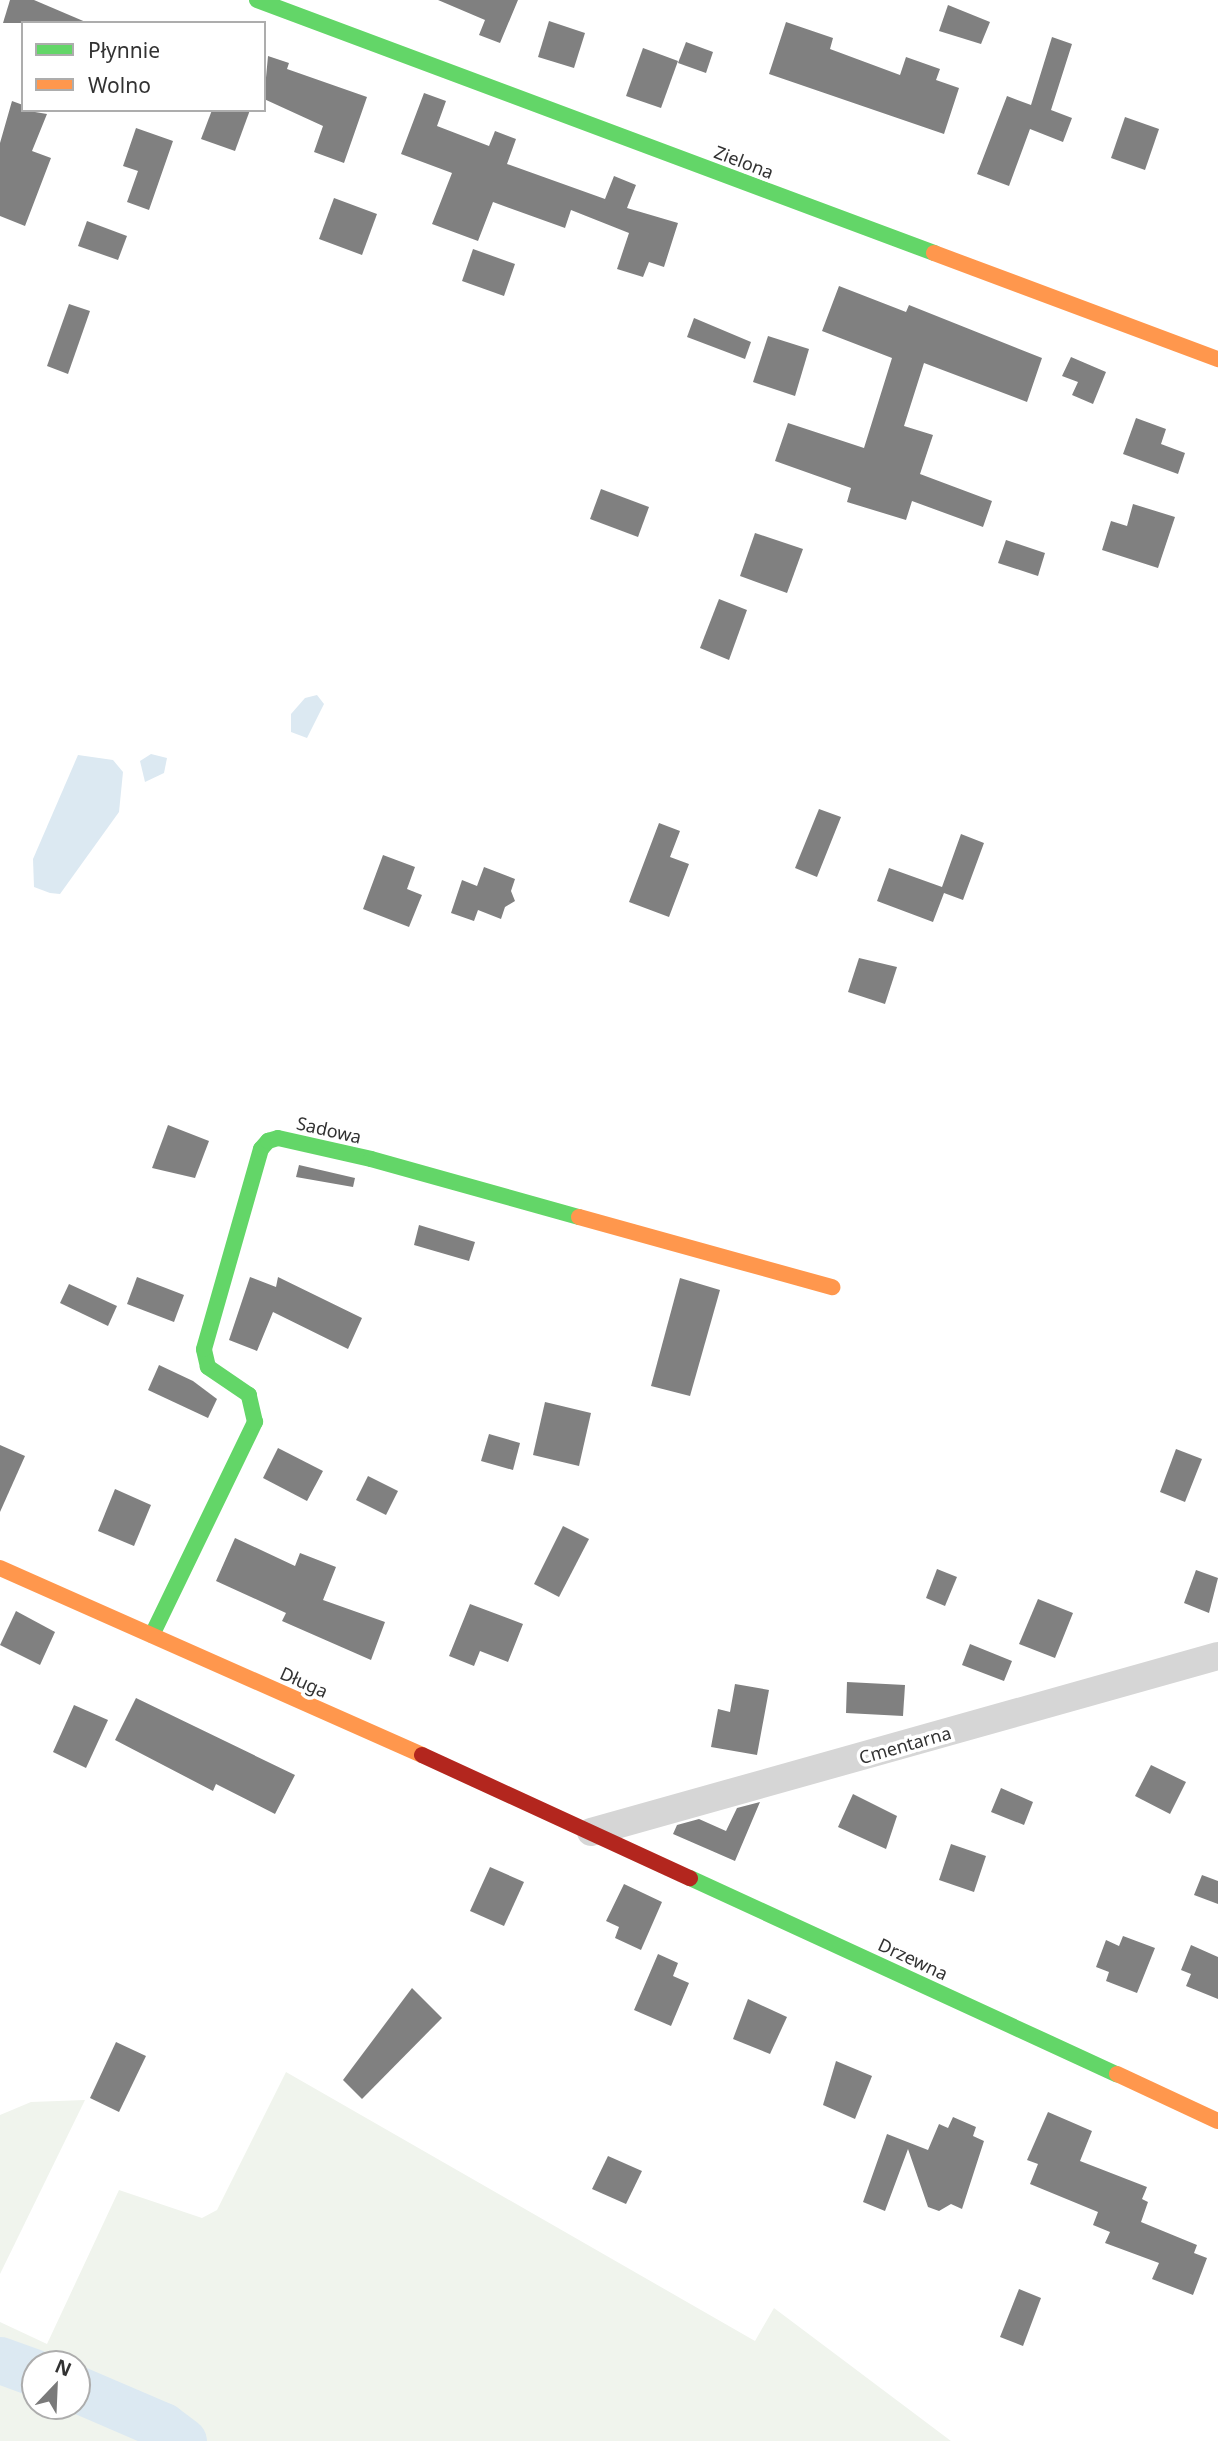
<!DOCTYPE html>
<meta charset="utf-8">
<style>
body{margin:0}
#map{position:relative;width:1218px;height:2441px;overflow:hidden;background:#fff;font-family:"Noto Sans",sans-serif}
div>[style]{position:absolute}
.green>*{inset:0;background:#f0f4ed}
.water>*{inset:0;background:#dce9f2}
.river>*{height:47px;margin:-23.5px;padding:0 23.5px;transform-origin:23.5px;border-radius:23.5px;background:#dce9f2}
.building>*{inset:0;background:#808080}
.street>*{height:28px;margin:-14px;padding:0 14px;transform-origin:14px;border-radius:14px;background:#d6d6d6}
.fast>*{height:16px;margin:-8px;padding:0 8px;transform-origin:8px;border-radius:8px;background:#63d668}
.slow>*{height:16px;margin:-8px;padding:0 8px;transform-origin:8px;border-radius:8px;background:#ff974d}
.jam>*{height:16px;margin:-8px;padding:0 8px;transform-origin:8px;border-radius:8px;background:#b3261e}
span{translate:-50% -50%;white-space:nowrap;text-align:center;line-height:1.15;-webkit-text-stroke:7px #fff;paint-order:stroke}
.street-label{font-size:18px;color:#323232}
.legend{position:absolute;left:21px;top:21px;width:245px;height:91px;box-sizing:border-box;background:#fff;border:2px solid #adadad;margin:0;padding:9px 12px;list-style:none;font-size:21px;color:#323232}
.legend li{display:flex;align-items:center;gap:14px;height:35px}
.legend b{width:35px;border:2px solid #adadad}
.north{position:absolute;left:21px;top:2350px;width:70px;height:70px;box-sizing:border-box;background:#fff;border:2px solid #adadad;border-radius:50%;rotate:23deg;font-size:19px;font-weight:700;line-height:28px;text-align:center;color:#323232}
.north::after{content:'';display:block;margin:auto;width:24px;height:32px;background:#7a7a7a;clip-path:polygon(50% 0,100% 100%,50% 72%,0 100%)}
</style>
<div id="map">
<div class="green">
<div style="clip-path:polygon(evenodd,286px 2072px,755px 2341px,774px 2308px,951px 2441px,0 2441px,0 2322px,47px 2344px,119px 2190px,202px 2218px,217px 2210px,286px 2072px,77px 2364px,77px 2406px,35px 2406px,35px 2364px,77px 2364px)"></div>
<div style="clip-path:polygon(85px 2100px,0 2274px,0 2115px,31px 2102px)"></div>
</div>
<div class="water">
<div style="clip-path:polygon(317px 695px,324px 704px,307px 738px,291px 732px,291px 714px,305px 698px)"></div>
<div style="clip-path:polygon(151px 754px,167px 758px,164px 773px,145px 782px,140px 761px)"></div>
<div style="clip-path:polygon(78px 755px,113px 760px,123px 772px,119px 812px,60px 894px,50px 893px,34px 887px,33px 859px)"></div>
</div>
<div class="river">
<div style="left:0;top:2360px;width:37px;rotate:20deg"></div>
<div style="left:77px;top:2389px;width:94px;rotate:23.3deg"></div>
<div style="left:163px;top:2426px;width:25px;rotate:37deg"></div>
</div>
<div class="building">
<div style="clip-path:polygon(10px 0,34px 0,88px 23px,3px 23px)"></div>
<div style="clip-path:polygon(438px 0,518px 0,500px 43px,479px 35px,485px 20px)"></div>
<div style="clip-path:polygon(948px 5px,990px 22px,981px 44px,939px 31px)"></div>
<div style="clip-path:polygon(549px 21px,585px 33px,574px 68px,538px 57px)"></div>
<div style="clip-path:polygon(786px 22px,833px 38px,830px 49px,900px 75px,906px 57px,940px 69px,936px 80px,959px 88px,944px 134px,769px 74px)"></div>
<div style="clip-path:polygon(1052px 37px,1072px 44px,1051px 110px,1072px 118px,1063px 142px,1030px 129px,1009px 186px,977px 174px,1007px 96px,1031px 105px)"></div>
<div style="clip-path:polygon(686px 42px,713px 52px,706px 73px,678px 63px)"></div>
<div style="clip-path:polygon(643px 48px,678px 61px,661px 108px,626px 96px)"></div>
<div style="clip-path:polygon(268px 56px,289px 63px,287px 69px,367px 97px,344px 163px,314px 152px,323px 126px,264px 99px)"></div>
<div style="clip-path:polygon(424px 93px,446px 101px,437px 126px,489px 146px,495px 131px,516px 139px,507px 164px,605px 199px,614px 176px,636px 185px,627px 208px,678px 223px,664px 267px,649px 262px,643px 277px,617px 269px,629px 233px,571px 210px,565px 228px,493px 202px,478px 241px,432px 224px,452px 173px,401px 154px)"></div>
<div style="clip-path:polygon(12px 101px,23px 105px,23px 110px,47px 114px,32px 151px,51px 158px,25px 226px,0 216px,0 143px)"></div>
<div style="clip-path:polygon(212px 110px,250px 110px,235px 151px,201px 139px)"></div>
<div style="clip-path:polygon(1125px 117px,1159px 129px,1145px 170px,1111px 158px)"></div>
<div style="clip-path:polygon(136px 128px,173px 141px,149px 210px,127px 202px,138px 171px,123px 166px)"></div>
<div style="clip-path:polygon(334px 198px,377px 214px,362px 255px,319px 239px)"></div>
<div style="clip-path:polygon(87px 221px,127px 236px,118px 260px,78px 246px)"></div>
<div style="clip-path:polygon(473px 249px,515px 264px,504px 296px,462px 281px)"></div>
<div style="clip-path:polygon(839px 286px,906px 312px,909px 305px,1042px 358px,1027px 402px,924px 363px,904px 426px,933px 435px,920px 474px,992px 501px,983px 527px,912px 501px,906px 520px,847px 502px,851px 488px,775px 461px,788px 423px,864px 448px,892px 358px,822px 331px)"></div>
<div style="clip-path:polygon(69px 304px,90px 311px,68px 374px,47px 366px)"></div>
<div style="clip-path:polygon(694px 318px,751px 342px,745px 359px,687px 337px)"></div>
<div style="clip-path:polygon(768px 336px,809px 349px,795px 396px,753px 382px)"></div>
<div style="clip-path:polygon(1071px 357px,1106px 372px,1093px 404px,1072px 395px,1078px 382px,1062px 376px)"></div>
<div style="clip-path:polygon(1136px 418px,1166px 429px,1161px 444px,1185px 453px,1178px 474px,1123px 454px)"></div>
<div style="clip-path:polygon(601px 489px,649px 507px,638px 537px,590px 519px)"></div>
<div style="clip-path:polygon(1133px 504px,1175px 517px,1158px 568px,1102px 550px,1111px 521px,1127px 526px)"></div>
<div style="clip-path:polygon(755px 533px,803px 549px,787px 593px,740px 576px)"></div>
<div style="clip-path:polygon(1006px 540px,1045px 553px,1038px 576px,998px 563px)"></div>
<div style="clip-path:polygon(719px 599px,747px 610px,729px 660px,700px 648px)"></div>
<div style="clip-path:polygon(819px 809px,841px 817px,817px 877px,795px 868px)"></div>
<div style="clip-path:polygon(659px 823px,680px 831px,670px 857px,689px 864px,669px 917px,629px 902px)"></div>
<div style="clip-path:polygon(961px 834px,984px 843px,963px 900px,944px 893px,933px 922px,877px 901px,889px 868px,942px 887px)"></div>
<div style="clip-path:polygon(383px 855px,415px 867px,407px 889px,422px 895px,409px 927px,363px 909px)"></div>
<div style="clip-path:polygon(484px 867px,515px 879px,511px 891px,515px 901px,505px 907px,501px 919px,478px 910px,474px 921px,451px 913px,462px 880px,477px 886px)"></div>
<div style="clip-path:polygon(859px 958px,897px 967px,885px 1004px,848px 992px)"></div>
<div style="clip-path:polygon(168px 1125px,209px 1141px,195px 1178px,152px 1168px)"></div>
<div style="clip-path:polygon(299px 1165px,355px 1178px,353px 1187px,296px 1177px)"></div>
<div style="clip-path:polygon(419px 1225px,475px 1242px,469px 1261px,414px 1245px)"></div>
<div style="clip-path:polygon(137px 1277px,184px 1295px,174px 1322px,127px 1304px)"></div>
<div style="clip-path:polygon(250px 1277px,276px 1287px,278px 1277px,362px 1318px,348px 1349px,273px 1312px,257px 1351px,229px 1340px)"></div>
<div style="clip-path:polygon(680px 1278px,720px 1290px,690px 1396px,651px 1386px)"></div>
<div style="clip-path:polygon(69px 1284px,117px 1306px,108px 1326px,60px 1303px)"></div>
<div style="clip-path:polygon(159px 1365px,193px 1381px,217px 1399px,208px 1418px,148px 1390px)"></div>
<div style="clip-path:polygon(545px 1402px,591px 1413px,579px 1466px,533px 1455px)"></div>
<div style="clip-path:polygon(489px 1434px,520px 1443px,513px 1470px,481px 1461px)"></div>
<div style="clip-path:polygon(0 1445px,25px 1456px,0 1512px)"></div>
<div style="clip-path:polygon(278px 1448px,323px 1471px,307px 1501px,263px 1478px)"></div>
<div style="clip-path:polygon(1176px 1449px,1202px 1459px,1185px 1502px,1160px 1492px)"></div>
<div style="clip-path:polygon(368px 1476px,398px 1491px,386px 1515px,356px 1500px)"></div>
<div style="clip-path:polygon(115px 1489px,151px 1505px,134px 1546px,98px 1531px)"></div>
<div style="clip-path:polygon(563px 1526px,589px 1539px,559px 1597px,534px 1584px)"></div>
<div style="clip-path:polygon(235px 1538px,295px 1566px,300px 1553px,336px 1567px,323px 1600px,385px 1622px,371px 1660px,282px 1621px,286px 1613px,216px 1581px)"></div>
<div style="clip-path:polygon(937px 1569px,957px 1577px,945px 1606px,926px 1598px)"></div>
<div style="clip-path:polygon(1196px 1570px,1218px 1578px,1209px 1613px,1184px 1603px)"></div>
<div style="clip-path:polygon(1038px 1599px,1073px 1613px,1055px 1658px,1019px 1644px)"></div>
<div style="clip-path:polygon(470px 1604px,523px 1624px,508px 1662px,480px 1651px,474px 1666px,449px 1656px)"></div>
<div style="clip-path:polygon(16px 1611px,55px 1632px,40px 1665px,0 1645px)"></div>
<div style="clip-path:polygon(970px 1644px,1012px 1661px,1004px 1681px,962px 1665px)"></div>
<div style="clip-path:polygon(847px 1682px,905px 1685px,903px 1716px,846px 1713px)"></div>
<div style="clip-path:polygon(735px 1684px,769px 1690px,757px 1755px,711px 1747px,718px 1709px,730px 1712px)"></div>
<div style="clip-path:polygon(136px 1698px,295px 1775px,275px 1814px,216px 1784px,213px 1791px,115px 1740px)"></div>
<div style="clip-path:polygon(74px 1705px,108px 1720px,86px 1768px,53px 1752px)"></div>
<div style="clip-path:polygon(1151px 1765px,1186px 1782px,1170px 1814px,1135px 1796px)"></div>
<div style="clip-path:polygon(1001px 1788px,1033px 1802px,1024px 1825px,991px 1812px)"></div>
<div style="clip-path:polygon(853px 1794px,897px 1816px,886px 1849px,838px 1827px)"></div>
<div style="clip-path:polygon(760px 1802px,735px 1861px,673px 1834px,677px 1825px,699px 1819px,726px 1831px,737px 1808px)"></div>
<div style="clip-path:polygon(951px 1844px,986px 1856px,974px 1892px,939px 1880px)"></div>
<div style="clip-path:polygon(490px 1867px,524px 1882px,504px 1926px,470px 1911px)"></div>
<div style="clip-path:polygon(1202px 1875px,1218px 1881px,1218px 1904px,1194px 1895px)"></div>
<div style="clip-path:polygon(624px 1884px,662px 1902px,641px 1950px,615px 1938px,619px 1927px,606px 1921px)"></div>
<div style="clip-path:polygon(1123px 1936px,1155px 1948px,1137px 1993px,1106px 1981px,1109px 1972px,1096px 1967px,1106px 1940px,1119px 1946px)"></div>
<div style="clip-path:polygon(1191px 1945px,1218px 1957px,1218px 1999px,1186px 1986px,1191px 1974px,1181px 1970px)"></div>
<div style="clip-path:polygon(658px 1954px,678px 1963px,673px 1976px,689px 1983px,671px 2026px,634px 2010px)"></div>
<div style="clip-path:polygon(412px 1988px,442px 2018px,362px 2099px,343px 2080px)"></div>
<div style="clip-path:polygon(748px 1999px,787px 2017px,770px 2054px,733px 2039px)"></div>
<div style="clip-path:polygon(116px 2042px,146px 2056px,119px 2112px,90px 2098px)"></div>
<div style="clip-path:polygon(836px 2061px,872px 2076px,855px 2119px,823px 2105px)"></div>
<div style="clip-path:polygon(1048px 2112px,1092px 2131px,1080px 2161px,1147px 2187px,1142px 2199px,1148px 2202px,1141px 2222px,1197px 2245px,1194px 2253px,1207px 2258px,1193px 2295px,1152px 2279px,1159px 2263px,1105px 2243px,1110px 2232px,1093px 2225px,1098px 2212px,1030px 2184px,1038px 2164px,1027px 2160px)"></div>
<div style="clip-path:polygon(953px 2117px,976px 2127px,973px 2136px,984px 2141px,962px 2209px,951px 2204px,939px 2211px,928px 2207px,908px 2149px,885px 2211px,863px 2202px,887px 2134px,928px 2150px,939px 2124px,948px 2128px)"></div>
<div style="clip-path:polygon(608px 2156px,642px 2171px,626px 2204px,592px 2189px)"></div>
<div style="clip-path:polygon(1019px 2289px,1041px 2298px,1023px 2346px,1000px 2337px)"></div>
</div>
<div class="street">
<div style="left:591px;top:1832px;width:651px;rotate:-15.68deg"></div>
</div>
<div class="fast">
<div style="left:257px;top:0;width:723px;rotate:20.49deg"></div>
<div style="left:152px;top:1635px;width:237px;rotate:-64.2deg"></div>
<div style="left:255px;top:1422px;width:28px;rotate:-103deg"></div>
<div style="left:249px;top:1395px;width:50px;rotate:-145.7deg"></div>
<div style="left:208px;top:1367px;width:18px;rotate:-103deg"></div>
<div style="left:204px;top:1349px;width:208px;rotate:-74.1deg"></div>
<div style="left:261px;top:1149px;width:11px;rotate:-49deg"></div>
<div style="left:268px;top:1141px;width:10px;rotate:-17deg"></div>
<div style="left:278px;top:1138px;width:95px;rotate:12.7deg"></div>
<div style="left:371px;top:1159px;width:216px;rotate:15.6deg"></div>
<div style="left:690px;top:1878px;width:470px;rotate:24.7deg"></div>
</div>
<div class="slow">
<div style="left:934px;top:253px;width:303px;rotate:20.5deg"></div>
<div style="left:579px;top:1217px;width:263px;rotate:15.5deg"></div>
<div style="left:0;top:1568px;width:462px;rotate:23.9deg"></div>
<div style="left:1117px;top:2074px;width:111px;rotate:25deg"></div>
</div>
<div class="jam">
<div style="left:422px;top:1755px;width:295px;rotate:24.7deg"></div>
</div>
<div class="street-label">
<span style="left:744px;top:162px;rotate:21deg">Zielona</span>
<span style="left:329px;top:1130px;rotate:13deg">Sadowa</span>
<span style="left:304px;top:1682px;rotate:24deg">Długa</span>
<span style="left:905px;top:1745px;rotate:-16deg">Cmentarna</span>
<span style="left:913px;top:1959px;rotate:25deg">Drzewna</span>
</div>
<ul class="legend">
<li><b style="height:9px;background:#63d668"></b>Płynnie</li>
<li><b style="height:9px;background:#ff974d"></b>Wolno</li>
</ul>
<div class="north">N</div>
</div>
